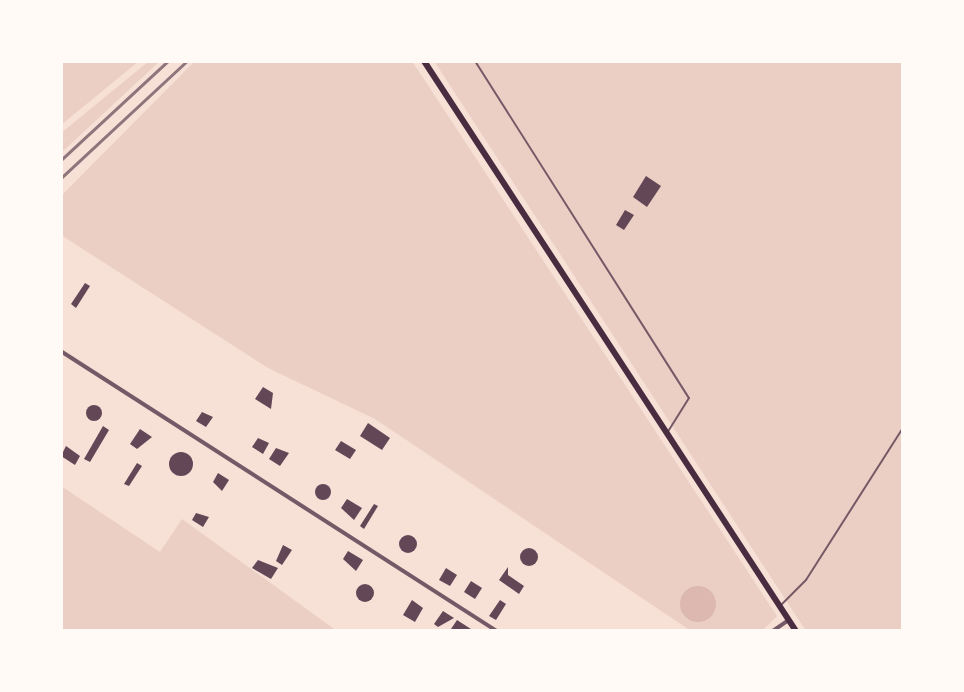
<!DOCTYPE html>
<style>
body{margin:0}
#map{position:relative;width:964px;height:692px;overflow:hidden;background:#f7e1d7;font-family:Arial,sans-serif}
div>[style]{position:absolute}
.green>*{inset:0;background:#ebcfc5}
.water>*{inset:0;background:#dcb8b0}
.round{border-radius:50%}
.building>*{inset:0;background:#644757}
.service>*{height:2px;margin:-1px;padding:0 1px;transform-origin:1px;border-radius:1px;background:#755966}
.minor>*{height:3.5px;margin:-1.75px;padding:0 1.75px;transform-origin:1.75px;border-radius:1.75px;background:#755966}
.trunk>*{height:6px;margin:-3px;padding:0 3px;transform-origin:3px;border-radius:3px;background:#4a2c40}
.rail>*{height:2.5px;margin:-1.25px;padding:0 1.25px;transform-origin:1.25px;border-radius:1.25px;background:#8f747c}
span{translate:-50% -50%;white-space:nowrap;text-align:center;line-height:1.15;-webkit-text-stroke:5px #fffaf5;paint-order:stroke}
.frame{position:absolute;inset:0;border:63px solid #fffaf5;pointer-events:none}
</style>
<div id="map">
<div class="green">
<div style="clip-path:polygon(61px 61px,139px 61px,61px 125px)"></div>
<div style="clip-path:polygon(149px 61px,160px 61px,61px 153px,61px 133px)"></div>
<div style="clip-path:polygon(195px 61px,412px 61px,777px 616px,762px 631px,691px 631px,375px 419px,268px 368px,61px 235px,61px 196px)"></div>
<div style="clip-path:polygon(434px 61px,903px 61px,903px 631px,806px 631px)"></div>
<div style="clip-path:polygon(61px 486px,160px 552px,182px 519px,337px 631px,61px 631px)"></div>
</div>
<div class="water">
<div class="round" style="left:680px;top:586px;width:36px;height:36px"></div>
</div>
<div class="building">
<div style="clip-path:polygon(646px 176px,661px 186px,647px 207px,633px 197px)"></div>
<div style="clip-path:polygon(625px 210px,634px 215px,624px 230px,616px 225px)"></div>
<div style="clip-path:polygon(85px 283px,90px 286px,76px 308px,71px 304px)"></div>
<div style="clip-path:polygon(263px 387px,273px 393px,271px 409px,255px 399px)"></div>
<div class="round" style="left:86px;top:405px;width:16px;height:16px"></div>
<div style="clip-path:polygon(202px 412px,213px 417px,206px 427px,196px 421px)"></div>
<div style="clip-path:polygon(368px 423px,390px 438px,382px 450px,360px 436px)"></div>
<div style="clip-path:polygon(103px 426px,109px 430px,90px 462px,84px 459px)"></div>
<div style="clip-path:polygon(140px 429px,152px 437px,137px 449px,130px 444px)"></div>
<div style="clip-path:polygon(258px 438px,269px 443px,263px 454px,252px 447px)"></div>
<div style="clip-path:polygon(341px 441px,356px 450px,350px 459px,335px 450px)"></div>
<div style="clip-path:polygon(66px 446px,80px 456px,75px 465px,61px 456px)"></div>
<div style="clip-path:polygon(276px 448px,289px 453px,280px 466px,269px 459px)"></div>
<div class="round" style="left:169px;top:452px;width:24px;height:24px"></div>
<div style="clip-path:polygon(137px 463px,142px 466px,129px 486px,124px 484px)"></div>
<div style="clip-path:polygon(218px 473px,229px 480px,222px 491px,213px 482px)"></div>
<div class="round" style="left:315px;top:484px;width:16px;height:16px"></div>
<div style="clip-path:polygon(347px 499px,362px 508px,354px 520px,341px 508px)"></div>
<div style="clip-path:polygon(374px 504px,378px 506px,364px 529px,360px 526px)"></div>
<div style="clip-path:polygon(196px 513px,209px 517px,203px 527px,192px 520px)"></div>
<div class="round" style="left:399px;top:535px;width:18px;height:18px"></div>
<div style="clip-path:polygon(283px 545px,292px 550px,282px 565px,276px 561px)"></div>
<div class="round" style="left:520px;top:548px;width:18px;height:18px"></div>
<div style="clip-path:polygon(348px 551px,363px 560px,356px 571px,343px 559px)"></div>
<div style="clip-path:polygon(258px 560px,278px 568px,271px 579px,252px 568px)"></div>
<div style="clip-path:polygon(508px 567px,508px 575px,524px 586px,519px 594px,499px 580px)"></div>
<div style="clip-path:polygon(446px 568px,457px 575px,450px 586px,439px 580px)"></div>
<div style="clip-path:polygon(471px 581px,482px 588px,475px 599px,464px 592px)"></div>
<div class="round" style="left:356px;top:584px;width:18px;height:18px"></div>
<div style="clip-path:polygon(412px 600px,423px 608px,415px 622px,403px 615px)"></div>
<div style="clip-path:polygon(500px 600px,506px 604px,496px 620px,489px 616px)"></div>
<div style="clip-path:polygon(443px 611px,454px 618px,438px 627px,434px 624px)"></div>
<div style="clip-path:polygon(457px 620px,474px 631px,451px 629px)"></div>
</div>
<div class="service">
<div style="left:475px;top:61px;width:399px;rotate:57.6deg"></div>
<div style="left:689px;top:398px;width:39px;rotate:122deg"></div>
<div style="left:781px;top:605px;width:35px;rotate:-45deg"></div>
<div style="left:806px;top:580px;width:180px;rotate:-57.5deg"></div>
</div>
<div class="minor">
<div style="left:61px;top:351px;width:518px;rotate:32.71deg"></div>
<div style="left:773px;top:631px;width:19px;rotate:-35deg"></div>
</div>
<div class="trunk">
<div style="left:424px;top:61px;width:681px;rotate:56.87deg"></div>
</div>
<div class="rail">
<div style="left:61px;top:160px;width:146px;rotate:-42.8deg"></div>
<div style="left:61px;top:178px;width:172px;rotate:-42.9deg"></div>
</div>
<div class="frame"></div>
</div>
